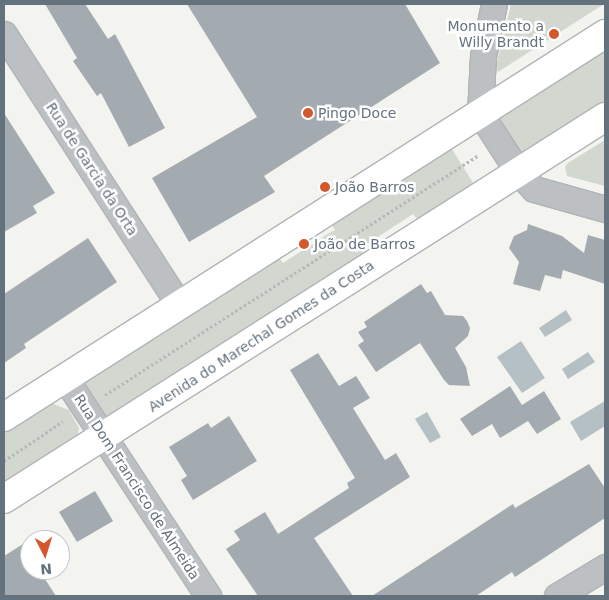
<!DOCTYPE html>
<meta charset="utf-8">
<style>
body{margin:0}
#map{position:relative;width:609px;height:600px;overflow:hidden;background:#f3f3ef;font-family:"DejaVu Sans",sans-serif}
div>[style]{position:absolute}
.green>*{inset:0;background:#d2d8cf}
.water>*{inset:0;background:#b5c0c4}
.building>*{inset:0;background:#a4abb0}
.path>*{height:3px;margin-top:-1.5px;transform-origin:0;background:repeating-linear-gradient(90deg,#b6b9bb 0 2.5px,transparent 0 5px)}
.roads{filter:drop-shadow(1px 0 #b0b4b7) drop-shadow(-1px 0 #b0b4b7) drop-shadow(0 1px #b0b4b7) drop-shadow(0 -1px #b0b4b7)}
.minor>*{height:25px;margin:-12.5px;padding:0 12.5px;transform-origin:12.5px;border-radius:12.5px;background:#bcc0c3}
.major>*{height:28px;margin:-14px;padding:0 14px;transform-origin:14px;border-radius:14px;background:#fff}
.dots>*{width:14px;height:14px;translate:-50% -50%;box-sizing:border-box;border:2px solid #fff;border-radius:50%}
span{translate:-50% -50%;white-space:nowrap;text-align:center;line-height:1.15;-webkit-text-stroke:5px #fff;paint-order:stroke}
.poi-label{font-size:14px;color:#64727e}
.right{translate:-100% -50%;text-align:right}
.left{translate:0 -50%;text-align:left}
.street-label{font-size:14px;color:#64727e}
.frame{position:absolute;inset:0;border:5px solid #64727e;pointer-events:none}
.north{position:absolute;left:20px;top:530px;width:50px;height:50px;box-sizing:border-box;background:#fff;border:1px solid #c1c7cb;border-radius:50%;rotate:175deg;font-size:14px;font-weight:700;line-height:20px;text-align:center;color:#64727e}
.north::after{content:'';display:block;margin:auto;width:18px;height:22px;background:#d5582d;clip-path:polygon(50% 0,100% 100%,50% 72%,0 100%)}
</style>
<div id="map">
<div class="green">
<div style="clip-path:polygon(511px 4px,604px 4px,498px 72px,496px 66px)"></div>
<div style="clip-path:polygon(605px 48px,605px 103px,523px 155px,498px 115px)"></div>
<div style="clip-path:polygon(605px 140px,605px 186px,567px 176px,565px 167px,568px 163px)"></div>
<div style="clip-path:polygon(450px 146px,475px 186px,419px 222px,413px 214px,361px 248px,366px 256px,107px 420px,84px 383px,277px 255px,283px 263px,331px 232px,335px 230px,330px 222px)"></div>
<div style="clip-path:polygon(51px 403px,69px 410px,79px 428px,77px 438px,4px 486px,4px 432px)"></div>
</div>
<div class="water">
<div style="clip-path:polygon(566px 310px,572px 320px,545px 337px,539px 328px)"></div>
<div style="clip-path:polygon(521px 341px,545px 378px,522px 393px,497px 357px)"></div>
<div style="clip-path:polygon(588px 352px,595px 362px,568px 379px,562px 369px)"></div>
<div style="clip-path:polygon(605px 401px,605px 426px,581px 441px,570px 422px)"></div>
<div style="clip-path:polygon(427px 412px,441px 437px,430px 443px,415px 419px)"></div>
</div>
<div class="building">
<div style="clip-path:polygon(45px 4px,85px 4px,108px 39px,115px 34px,165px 128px,129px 147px,101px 93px,97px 96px,73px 61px,77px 58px)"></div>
<div style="clip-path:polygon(187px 4px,405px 4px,440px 63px,264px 176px,275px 192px,189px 242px,152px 178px,257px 117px)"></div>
<div style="clip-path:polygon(4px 113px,55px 193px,33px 206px,37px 213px,4px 232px)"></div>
<div style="clip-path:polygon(528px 224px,562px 236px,584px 253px,588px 235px,605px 240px,605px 284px,563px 270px,561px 279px,545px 275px,540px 291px,513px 284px,519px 262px,509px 248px,514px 236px,527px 230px)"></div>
<div style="clip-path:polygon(88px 238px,117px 282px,24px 344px,26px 348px,4px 363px,4px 294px)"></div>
<div style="clip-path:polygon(421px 284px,427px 293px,431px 291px,445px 315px,463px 316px,467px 321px,470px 328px,468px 336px,455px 348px,466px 367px,470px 386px,449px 385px,444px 380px,420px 343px,376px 372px,358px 345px,364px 341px,358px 332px,367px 327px,364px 322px)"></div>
<div style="clip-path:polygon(318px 353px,339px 386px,356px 376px,370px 398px,353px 408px,385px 460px,396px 453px,410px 477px,314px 538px,353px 596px,258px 596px,226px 549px,240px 540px,234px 531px,265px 512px,278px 534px,349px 488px,347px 483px,355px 478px,290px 370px)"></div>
<div style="clip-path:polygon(510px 386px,522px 405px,544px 391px,561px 419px,537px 434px,528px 421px,500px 438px,492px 424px,472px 436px,460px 419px)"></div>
<div style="clip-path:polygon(229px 416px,257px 461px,193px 500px,181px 480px,187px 476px,169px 447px,208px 423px,211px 428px)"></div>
<div style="clip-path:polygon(589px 464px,605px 488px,605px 518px,515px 577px,512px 572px,476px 596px,372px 596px,513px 504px,515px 508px)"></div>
<div style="clip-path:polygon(95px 491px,113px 521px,77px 542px,59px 512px)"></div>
<div style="clip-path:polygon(23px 544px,30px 556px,30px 570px,39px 570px,56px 596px,4px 596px,4px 556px)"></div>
</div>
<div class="path">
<div style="left:105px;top:395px;width:444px;rotate:-32.7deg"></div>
<div style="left:4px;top:461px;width:71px;rotate:-34.1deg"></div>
</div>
<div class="roads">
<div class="minor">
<div style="left:494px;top:4px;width:53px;rotate:101.9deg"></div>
<div style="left:483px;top:56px;width:57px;rotate:93deg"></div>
<div style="left:480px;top:113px;width:70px;rotate:57.2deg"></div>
<div style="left:518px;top:172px;width:23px;rotate:47deg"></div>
<div style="left:534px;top:189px;width:74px;rotate:15.7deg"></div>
<div style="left:4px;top:34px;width:323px;rotate:57.1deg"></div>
<div style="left:65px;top:378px;width:261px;rotate:56.7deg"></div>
<div style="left:557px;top:596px;width:56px;rotate:-31.1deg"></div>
</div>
<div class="major">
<div style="left:4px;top:417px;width:713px;rotate:-32.51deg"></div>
<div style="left:4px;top:499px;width:712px;rotate:-32.44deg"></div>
</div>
</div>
<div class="dots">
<div style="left:554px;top:34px;background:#d5582d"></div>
<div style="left:308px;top:113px;background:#d5582d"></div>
<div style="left:325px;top:187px;background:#d5582d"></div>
<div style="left:304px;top:244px;background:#d5582d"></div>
</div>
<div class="poi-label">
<span class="right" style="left:544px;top:34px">Monumento a<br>Willy Brandt</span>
<span class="left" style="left:318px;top:113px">Pingo Doce</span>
<span class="left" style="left:335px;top:187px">João Barros</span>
<span class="left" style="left:314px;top:244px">João de Barros</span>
</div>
<div class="street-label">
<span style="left:92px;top:169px;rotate:57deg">Rua de Garcia da Orta</span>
<span style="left:261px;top:336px;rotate:-33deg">Avenida do Marechal Gomes da Costa</span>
<span style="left:137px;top:487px;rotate:57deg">Rua Dom Francisco de Almeida</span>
</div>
<div class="frame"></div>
<div class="north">N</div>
</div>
